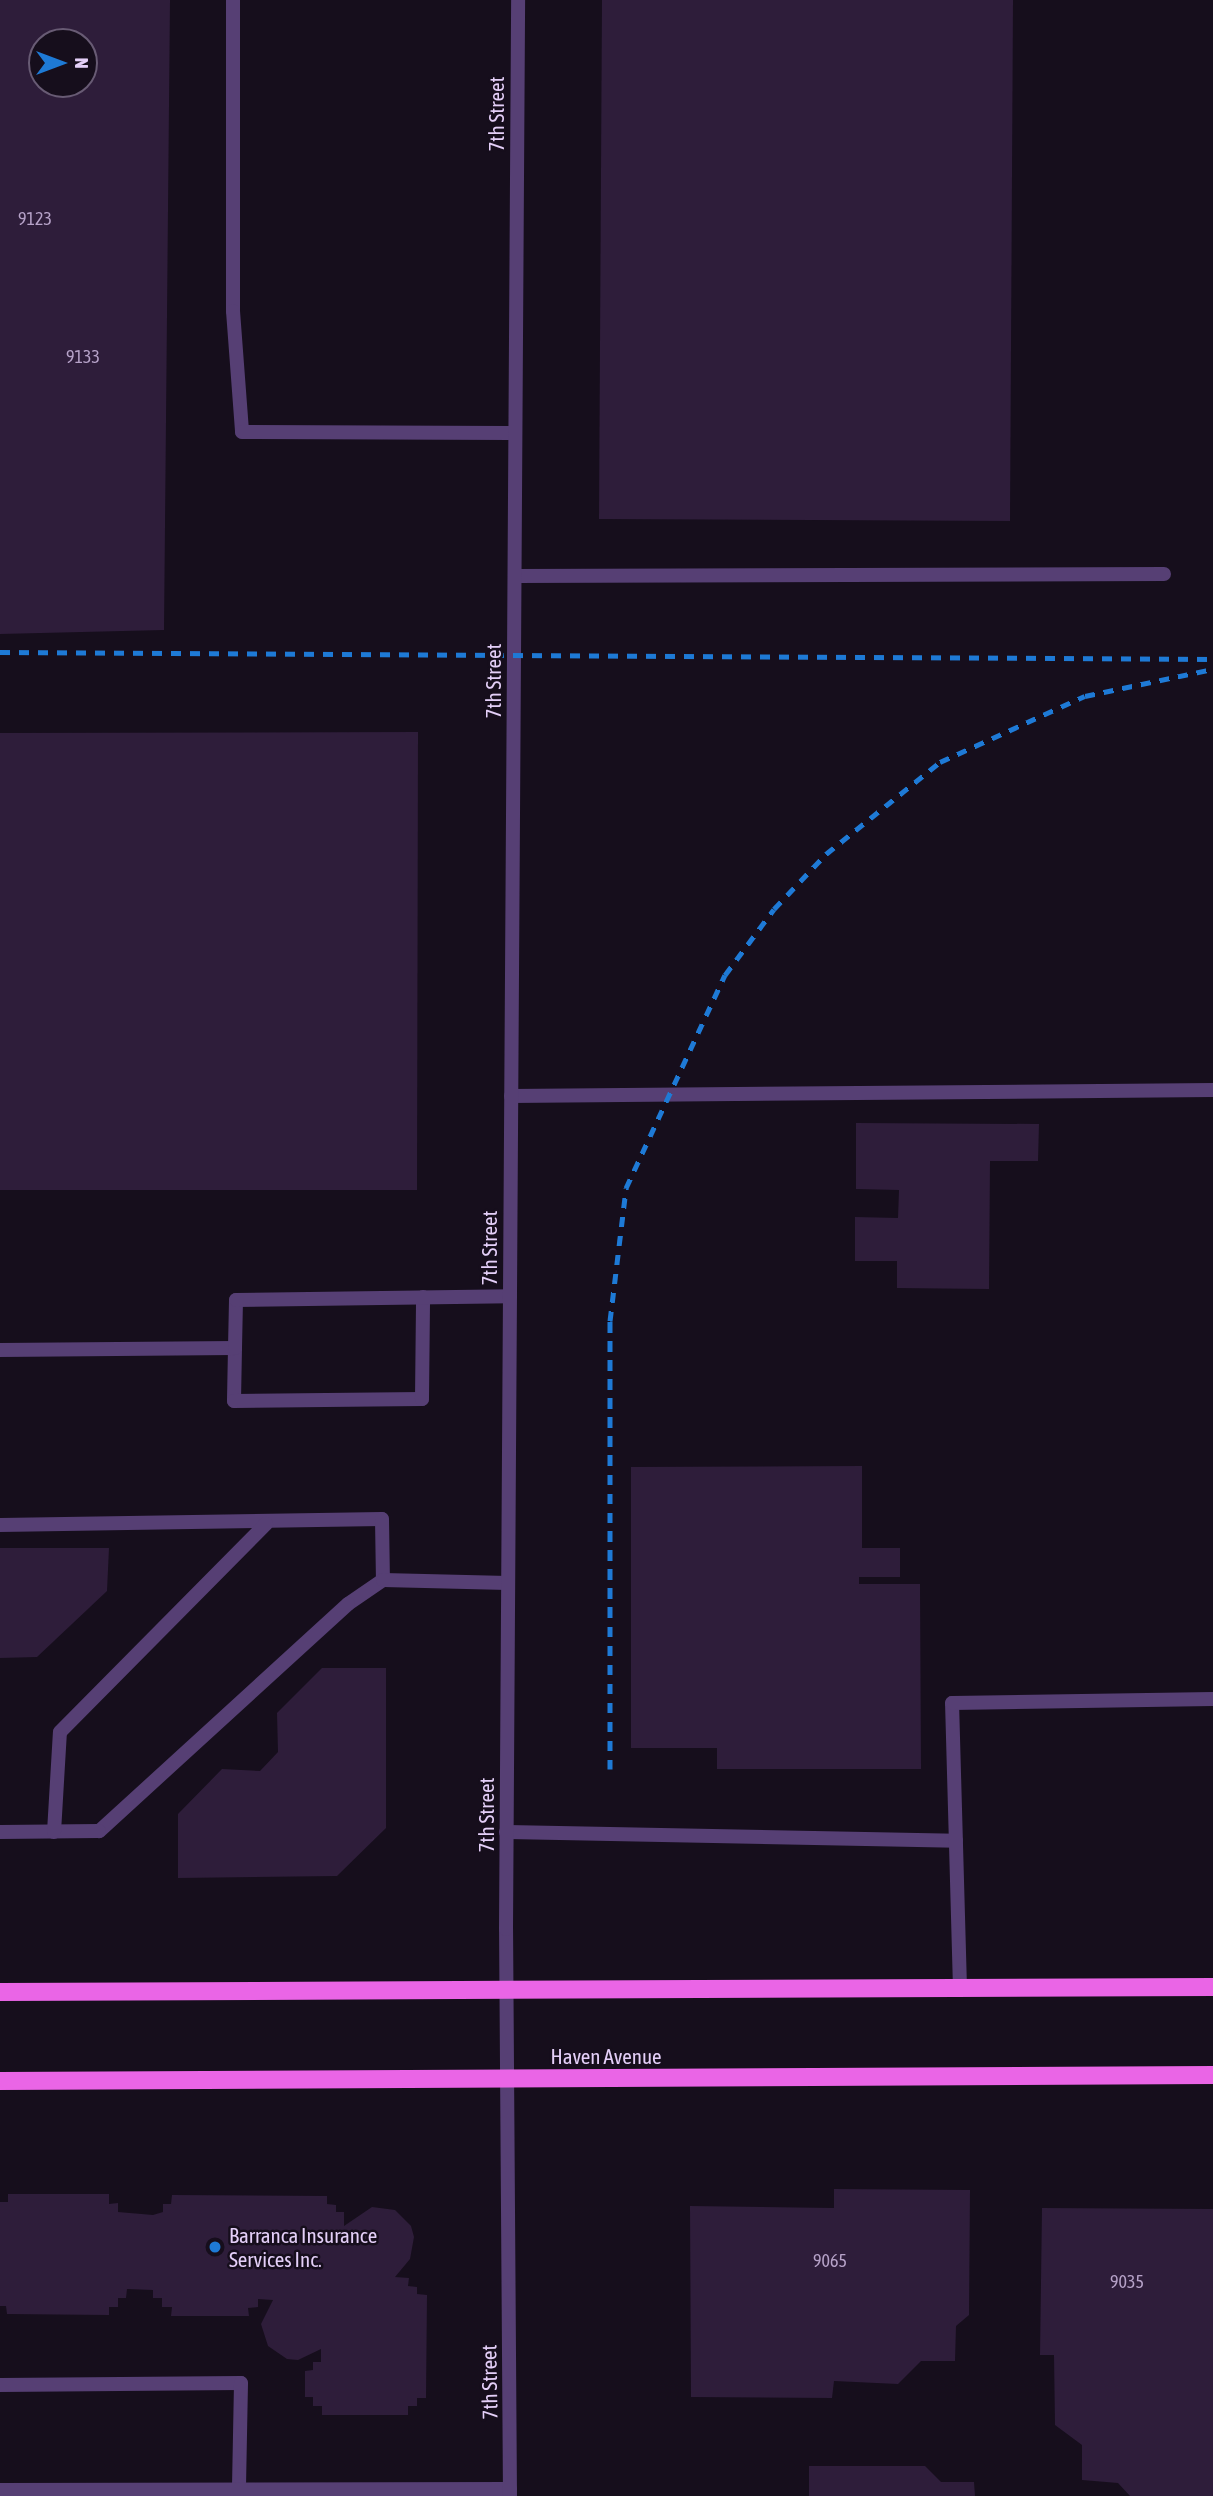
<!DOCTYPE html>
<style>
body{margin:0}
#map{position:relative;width:1213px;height:2496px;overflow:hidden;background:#160e1c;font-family:"Asap Condensed",sans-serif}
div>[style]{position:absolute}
.building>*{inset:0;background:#2e1d3a}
.service>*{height:14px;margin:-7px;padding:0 7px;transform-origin:7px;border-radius:7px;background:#563f74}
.minor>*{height:14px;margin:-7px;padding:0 7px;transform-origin:7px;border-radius:7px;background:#563f74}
.primary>*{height:18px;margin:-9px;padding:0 9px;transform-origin:9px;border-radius:9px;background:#ea65e6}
.rail>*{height:5px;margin-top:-2.5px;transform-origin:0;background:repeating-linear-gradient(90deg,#1e7ad6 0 10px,transparent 0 19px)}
.dots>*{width:19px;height:19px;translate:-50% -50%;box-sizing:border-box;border:4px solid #160e1c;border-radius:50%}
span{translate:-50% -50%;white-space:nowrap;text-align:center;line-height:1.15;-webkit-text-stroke:5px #160e1c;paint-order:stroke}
.number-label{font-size:18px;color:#b6a2c8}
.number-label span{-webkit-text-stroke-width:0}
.street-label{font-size:21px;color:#e4cff8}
.poi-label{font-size:21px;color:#e4cff8}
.left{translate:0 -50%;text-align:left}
.north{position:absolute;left:28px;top:28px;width:70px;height:70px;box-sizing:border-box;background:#160e1c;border:2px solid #685b74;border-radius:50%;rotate:90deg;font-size:19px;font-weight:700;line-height:28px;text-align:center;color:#e4cff8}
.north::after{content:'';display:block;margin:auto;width:24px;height:32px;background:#1e7ad6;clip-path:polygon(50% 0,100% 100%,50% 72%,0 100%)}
</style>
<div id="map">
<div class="building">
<div style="clip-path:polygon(evenodd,0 0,170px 0,164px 630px,0 634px,0 0,42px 42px,84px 42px,84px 84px,42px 84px,42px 42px)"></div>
<div style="clip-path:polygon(602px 0,1013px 0,1010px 521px,599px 519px)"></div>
<div style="clip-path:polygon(418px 732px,417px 1190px,0 1190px,0 733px)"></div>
<div style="clip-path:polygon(856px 1123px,1039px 1124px,1038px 1161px,990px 1161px,989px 1289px,897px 1288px,897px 1261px,855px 1261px,855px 1217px,898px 1218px,899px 1190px,856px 1189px)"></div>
<div style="clip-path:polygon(862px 1466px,862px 1548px,900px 1548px,900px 1577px,859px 1577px,859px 1584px,920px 1584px,921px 1769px,717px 1769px,717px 1748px,631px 1748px,631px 1467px)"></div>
<div style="clip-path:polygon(0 1548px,109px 1548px,107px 1591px,37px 1657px,0 1658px)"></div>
<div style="clip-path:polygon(322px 1668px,386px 1668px,386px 1828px,337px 1876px,178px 1878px,178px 1814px,222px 1769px,260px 1771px,278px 1752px,277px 1713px)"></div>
<div style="clip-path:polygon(834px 2189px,970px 2190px,969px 2315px,956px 2326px,955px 2361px,921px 2361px,898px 2384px,834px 2381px,832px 2398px,691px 2397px,690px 2206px,834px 2208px)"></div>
<div style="clip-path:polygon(8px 2194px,109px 2194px,109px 2204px,118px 2203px,118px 2212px,153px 2215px,163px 2212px,163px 2204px,171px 2204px,172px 2195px,327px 2196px,327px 2204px,336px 2205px,336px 2212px,344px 2212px,344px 2226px,372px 2207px,395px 2210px,411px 2226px,414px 2237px,410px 2259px,395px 2277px,409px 2278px,408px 2286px,417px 2287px,417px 2294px,427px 2295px,426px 2398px,417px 2398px,417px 2406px,408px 2406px,408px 2415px,322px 2415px,322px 2406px,313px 2406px,313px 2397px,305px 2397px,305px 2371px,313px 2370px,313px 2362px,321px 2362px,321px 2349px,298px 2360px,287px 2359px,268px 2346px,261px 2324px,273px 2300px,258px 2299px,258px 2307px,248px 2308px,249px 2316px,171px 2316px,172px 2307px,162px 2307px,162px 2298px,153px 2298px,153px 2290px,127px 2289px,126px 2298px,118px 2298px,118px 2307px,109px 2307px,109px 2315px,7px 2314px,6px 2306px,0 2306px,0 2202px,8px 2202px)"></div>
<div style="clip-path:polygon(1042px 2208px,1213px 2209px,1213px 2496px,1130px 2496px,1118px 2483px,1082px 2480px,1082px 2445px,1055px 2425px,1054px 2355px,1040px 2355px)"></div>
<div style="clip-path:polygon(809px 2466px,925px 2466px,941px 2482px,974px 2482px,975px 2496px,809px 2496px)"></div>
</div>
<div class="service">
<div style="left:233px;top:0;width:311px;rotate:90deg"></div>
<div style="left:233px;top:311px;width:121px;rotate:85.7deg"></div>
<div style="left:242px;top:432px;width:273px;rotate:0.2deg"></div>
<div style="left:515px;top:576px;width:649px;rotate:-0.18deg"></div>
<div style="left:511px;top:1096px;width:702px;rotate:-0.49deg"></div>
<div style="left:235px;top:1348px;width:53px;rotate:91.1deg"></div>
<div style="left:234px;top:1401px;width:188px;rotate:-0.6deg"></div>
<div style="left:422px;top:1399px;width:102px;rotate:-89.4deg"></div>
<div style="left:0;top:1350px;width:235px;rotate:-0.5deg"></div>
<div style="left:235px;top:1348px;width:48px;rotate:-88.8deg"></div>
<div style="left:236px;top:1300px;width:274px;rotate:-0.8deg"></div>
<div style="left:0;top:1525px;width:382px;rotate:-0.9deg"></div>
<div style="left:382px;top:1519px;width:61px;rotate:89.1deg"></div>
<div style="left:383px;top:1580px;width:42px;rotate:145.6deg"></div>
<div style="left:348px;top:1604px;width:337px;rotate:137.6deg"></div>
<div style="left:99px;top:1831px;width:99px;rotate:179.4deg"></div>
<div style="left:383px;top:1580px;width:125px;rotate:1.4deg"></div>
<div style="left:54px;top:1832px;width:100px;rotate:-86.6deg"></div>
<div style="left:60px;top:1732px;width:293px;rotate:-45.3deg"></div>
<div style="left:506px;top:1832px;width:450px;rotate:1.1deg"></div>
<div style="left:960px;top:1988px;width:285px;rotate:-91.6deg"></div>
<div style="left:952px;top:1703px;width:261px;rotate:-0.9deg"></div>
<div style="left:0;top:2385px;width:241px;rotate:-0.5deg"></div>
<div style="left:241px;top:2383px;width:106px;rotate:91.1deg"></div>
<div style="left:0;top:2490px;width:510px;rotate:-0.11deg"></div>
</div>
<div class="minor">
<div style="left:510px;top:2496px;width:567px;rotate:-90.4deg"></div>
<div style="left:506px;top:1929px;width:1929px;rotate:-89.64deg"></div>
</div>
<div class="primary">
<div style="left:0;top:1992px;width:1213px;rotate:-0.24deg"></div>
<div style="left:0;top:2081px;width:1213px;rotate:-0.28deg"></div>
</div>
<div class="rail">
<div style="left:0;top:652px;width:1213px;rotate:0.33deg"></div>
<div style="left:610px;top:1769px;width:448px;rotate:-90deg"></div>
<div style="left:610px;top:1321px;width:134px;rotate:-83.1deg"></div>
<div style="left:626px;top:1188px;width:235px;rotate:-65.1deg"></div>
<div style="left:725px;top:975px;width:82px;rotate:-53.4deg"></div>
<div style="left:774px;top:909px;width:76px;rotate:-46.6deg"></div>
<div style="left:826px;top:854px;width:146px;rotate:-38.9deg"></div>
<div style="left:940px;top:762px;width:159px;rotate:-24.5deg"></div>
<div style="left:1085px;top:696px;width:131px;rotate:-11.9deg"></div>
</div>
<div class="dots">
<div style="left:215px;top:2247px;background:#1e7ad6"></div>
</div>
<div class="number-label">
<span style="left:35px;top:219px">9123</span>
<span style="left:83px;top:357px">9133</span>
<span style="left:830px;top:2261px">9065</span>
<span style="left:1127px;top:2282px">9035</span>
</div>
<div class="street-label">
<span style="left:496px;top:114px;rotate:-90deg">7th Street</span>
<span style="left:493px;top:681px;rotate:-90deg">7th Street</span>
<span style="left:489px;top:1248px;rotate:-90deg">7th Street</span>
<span style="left:486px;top:1815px;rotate:-90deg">7th Street</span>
<span style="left:606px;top:2056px">Haven Avenue</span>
<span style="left:489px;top:2382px;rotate:-91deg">7th Street</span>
</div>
<div class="poi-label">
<span class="left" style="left:229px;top:2247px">Barranca Insurance<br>Services Inc.</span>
</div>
<div class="north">N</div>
</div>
